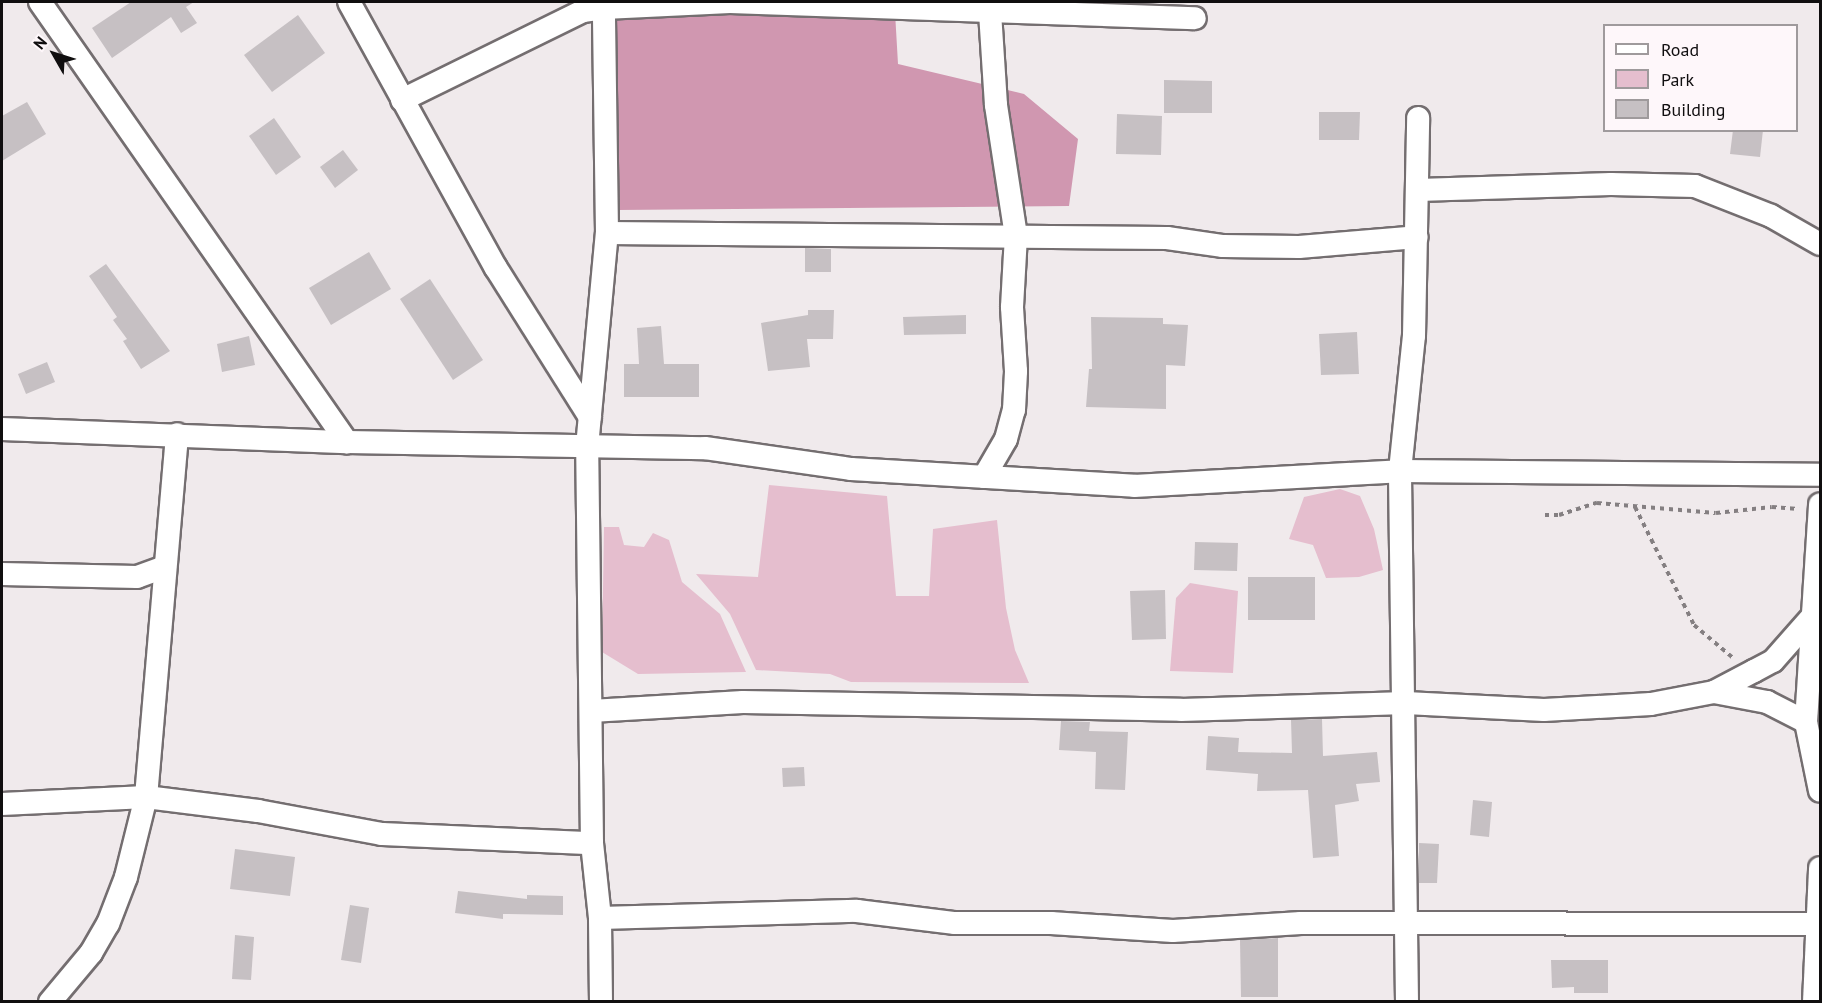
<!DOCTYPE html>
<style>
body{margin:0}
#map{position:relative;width:1822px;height:1003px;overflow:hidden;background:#f0eaec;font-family:"PT Sans",sans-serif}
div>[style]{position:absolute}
.green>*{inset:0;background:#e5bece}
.forest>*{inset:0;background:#d097b0}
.building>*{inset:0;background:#c6c0c3}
.path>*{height:4px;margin-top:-2px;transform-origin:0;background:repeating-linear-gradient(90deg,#847f81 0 4.5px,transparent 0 9px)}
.roads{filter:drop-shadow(2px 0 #746e70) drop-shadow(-2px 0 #746e70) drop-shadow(0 2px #746e70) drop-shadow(0 -2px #746e70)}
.minor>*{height:22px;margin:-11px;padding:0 11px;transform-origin:11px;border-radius:11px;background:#fff}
span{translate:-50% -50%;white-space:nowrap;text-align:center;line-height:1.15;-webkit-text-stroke:6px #fef7fa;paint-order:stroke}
.frame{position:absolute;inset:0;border:3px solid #100e0f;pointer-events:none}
.legend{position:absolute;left:1603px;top:24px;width:195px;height:108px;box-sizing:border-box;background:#fef7fa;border:2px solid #9f9a9c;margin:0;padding:8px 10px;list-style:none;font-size:18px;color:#100e0f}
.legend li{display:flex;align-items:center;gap:12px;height:30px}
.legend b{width:30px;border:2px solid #9f9a9c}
.north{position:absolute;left:24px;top:24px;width:60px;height:60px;-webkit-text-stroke:4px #fef7fa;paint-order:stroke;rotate:309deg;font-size:16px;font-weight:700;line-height:24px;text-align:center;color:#100e0f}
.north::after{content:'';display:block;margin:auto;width:21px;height:27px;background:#100e0f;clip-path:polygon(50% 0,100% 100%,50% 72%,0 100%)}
</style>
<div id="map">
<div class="green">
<div style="clip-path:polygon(769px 485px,887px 496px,896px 596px,929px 596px,933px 529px,997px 520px,1006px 608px,1015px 650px,1029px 683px,851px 682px,830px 674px,756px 670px,730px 614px,696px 574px,758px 577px)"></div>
<div style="clip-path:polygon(1340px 489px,1360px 496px,1374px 529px,1383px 570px,1359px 577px,1326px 578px,1313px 545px,1289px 539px,1304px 497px)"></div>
<div style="clip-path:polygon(604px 527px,619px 527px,624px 545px,644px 547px,653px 533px,669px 540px,682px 582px,720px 614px,746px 672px,638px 674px,602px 652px)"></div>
<div style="clip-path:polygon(1190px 583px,1238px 591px,1233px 673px,1170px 671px,1176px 598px)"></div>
</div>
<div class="forest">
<div style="clip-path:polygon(895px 12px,898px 64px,1024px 94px,1078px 139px,1069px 206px,617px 210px,607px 13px)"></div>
</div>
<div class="building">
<div style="clip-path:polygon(131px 2px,194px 2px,186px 7px,197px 23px,181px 33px,171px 17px,112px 58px,92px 28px)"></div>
<div style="clip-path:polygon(298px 15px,325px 53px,272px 92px,244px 55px)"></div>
<div style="clip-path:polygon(1164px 80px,1212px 81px,1212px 113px,1164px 113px)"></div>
<div style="clip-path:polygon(27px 102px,46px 134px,2px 161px,2px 116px)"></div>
<div style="clip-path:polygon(1319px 112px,1360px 112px,1359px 140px,1319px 140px)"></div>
<div style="clip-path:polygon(1117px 114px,1162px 116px,1161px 155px,1116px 154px)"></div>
<div style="clip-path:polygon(274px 118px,301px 157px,276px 175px,249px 136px)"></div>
<div style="clip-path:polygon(1733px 130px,1763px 130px,1760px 157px,1730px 154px)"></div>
<div style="clip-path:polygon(343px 150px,358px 170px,335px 188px,320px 167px)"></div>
<div style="clip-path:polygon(805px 248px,831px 249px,831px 272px,805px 272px)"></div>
<div style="clip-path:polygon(369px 252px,391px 289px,331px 325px,309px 288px)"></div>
<div style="clip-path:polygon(106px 264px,170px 351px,141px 369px,123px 341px,127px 339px,113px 320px,117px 317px,89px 276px)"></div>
<div style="clip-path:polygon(430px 279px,483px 360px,453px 380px,400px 299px)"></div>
<div style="clip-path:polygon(808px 310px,834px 310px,833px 339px,807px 339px,810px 367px,768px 371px,761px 323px,808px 315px)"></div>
<div style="clip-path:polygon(966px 315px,966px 334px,904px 335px,903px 317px)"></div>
<div style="clip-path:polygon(1091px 317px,1163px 318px,1163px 324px,1188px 325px,1185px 366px,1166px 365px,1166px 409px,1086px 407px,1089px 369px,1092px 369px)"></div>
<div style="clip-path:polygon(661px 326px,664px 364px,699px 364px,699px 397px,624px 397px,624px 364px,639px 364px,637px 328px)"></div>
<div style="clip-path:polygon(1357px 332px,1359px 374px,1321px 375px,1319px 334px)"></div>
<div style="clip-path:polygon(249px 336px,255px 365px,222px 372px,217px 344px)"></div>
<div style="clip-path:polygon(47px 362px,55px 382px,26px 394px,18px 374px)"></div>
<div style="clip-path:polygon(1195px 542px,1238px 543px,1237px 571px,1194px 570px)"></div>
<div style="clip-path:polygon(1248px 577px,1315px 577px,1315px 620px,1248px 620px)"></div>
<div style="clip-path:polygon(1165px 590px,1166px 639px,1132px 640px,1130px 591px)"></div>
<div style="clip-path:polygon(1322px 719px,1323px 756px,1377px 752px,1380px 782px,1356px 784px,1359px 801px,1335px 805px,1339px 856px,1313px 858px,1308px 790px,1257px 791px,1258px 774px,1206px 770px,1208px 736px,1239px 738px,1238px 752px,1292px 753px,1291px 720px)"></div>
<div style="clip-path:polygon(1061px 721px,1090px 722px,1089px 731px,1128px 732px,1125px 790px,1095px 789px,1096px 752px,1059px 750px)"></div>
<div style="clip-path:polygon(804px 767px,805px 786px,783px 787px,782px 768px)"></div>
<div style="clip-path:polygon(1473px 800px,1492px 802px,1489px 837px,1470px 835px)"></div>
<div style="clip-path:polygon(1419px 843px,1439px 844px,1437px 883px,1419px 883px)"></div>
<div style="clip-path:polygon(235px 849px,295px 857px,290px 896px,230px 889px)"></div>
<div style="clip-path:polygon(458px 891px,527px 899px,527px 895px,563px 896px,563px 915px,503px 914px,503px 919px,455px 913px)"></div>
<div style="clip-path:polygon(350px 905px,369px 908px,361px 963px,341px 960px)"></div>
<div style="clip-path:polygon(235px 935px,254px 937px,251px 980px,232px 979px)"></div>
<div style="clip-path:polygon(1278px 938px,1278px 997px,1241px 997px,1240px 940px)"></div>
<div style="clip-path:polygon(1551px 960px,1608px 960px,1608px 993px,1574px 993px,1574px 987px,1552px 988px)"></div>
</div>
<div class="path">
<div style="left:1635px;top:507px;width:132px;rotate:63.4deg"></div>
<div style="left:1694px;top:625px;width:50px;rotate:40.1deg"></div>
<div style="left:1545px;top:515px;width:14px"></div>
<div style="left:1559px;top:515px;width:40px;rotate:-18deg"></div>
<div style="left:1597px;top:503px;width:119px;rotate:4.8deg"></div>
<div style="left:1716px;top:513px;width:56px;rotate:-6.1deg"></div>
<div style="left:1772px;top:507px;width:27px;rotate:4deg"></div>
</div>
<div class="roads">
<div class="minor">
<div style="left:40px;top:2px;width:537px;rotate:55.1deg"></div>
<div style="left:349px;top:2px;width:304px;rotate:61.1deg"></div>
<div style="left:496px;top:268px;width:176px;rotate:57.8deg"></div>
<div style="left:402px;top:100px;width:202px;rotate:-26.2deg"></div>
<div style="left:583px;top:11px;width:21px;rotate:-8deg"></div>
<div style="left:604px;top:8px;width:126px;rotate:-2.7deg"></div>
<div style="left:730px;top:2px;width:465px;rotate:2deg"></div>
<div style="left:1418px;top:190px;width:193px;rotate:-1.8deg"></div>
<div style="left:1611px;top:184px;width:84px;rotate:1.4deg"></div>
<div style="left:1695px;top:186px;width:82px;rotate:21.5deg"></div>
<div style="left:1771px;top:216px;width:56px;rotate:29.7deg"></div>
<div style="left:607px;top:233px;width:560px;rotate:0.51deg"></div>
<div style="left:1167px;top:238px;width:57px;rotate:8.1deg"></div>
<div style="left:1223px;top:246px;width:76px;rotate:0.8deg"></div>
<div style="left:1299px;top:247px;width:118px;rotate:-4.8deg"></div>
<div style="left:2px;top:429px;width:345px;rotate:2.2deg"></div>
<div style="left:347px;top:442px;width:358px;rotate:1deg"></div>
<div style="left:705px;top:448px;width:148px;rotate:8.2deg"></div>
<div style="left:851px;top:469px;width:284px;rotate:3.4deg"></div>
<div style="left:1134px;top:486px;width:266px;rotate:-3.2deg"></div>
<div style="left:1400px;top:471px;width:420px;rotate:0.5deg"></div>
<div style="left:984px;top:477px;width:44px;rotate:-59.9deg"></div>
<div style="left:1006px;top:439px;width:30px;rotate:-75deg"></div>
<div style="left:1014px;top:410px;width:39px;rotate:-87deg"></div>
<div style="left:1016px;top:371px;width:64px;rotate:-93.6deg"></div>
<div style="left:1012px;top:307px;width:71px;rotate:-86.8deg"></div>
<div style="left:1016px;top:236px;width:133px;rotate:-98.7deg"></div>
<div style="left:996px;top:105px;width:94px;rotate:-93.7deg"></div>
<div style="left:2px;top:574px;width:135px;rotate:1.3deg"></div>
<div style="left:137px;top:577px;width:30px;rotate:-20deg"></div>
<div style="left:1714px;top:692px;width:54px;rotate:10.7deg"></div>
<div style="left:1767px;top:702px;width:44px;rotate:27.1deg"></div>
<div style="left:1806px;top:722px;width:70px;rotate:78.5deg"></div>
<div style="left:591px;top:711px;width:152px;rotate:-3.4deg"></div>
<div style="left:743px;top:702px;width:438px;rotate:1deg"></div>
<div style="left:1181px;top:710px;width:225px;rotate:-1.8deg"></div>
<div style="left:1406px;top:703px;width:138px;rotate:2.9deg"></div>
<div style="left:1544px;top:710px;width:107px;rotate:-3.2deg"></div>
<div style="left:1651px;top:704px;width:64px;rotate:-10.8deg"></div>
<div style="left:1714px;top:692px;width:45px;rotate:-27.7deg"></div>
<div style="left:1754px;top:671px;width:21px;rotate:-28deg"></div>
<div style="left:1773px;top:661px;width:56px;rotate:-48.6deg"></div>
<div style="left:1806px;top:722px;width:218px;rotate:-86.3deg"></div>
<div style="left:2px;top:804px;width:144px;rotate:-2.8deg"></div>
<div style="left:146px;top:797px;width:113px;rotate:7.1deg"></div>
<div style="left:258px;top:811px;width:126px;rotate:10.5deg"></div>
<div style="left:382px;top:834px;width:210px;rotate:2.5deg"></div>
<div style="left:600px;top:918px;width:257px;rotate:-1.6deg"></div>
<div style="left:857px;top:911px;width:99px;rotate:7deg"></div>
<div style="left:955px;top:923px;width:96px"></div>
<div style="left:1051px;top:923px;width:122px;rotate:3.8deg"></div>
<div style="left:1173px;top:931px;width:128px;rotate:-3.6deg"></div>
<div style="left:1301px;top:923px;width:519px;rotate:0.11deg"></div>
<div style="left:50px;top:1002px;width:64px;rotate:-50.1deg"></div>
<div style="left:91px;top:953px;width:34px;rotate:-60deg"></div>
<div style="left:108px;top:924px;width:50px;rotate:-69deg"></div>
<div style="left:126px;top:877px;width:82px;rotate:-76deg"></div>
<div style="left:146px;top:797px;width:364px;rotate:-85.1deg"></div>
<div style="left:601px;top:1002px;width:84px;rotate:-90.7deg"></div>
<div style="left:600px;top:918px;width:75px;rotate:-96.1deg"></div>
<div style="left:592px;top:843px;width:396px;rotate:-90.7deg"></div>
<div style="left:587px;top:447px;width:215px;rotate:-84.7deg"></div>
<div style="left:607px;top:233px;width:225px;rotate:-90.8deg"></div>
<div style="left:1407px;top:1002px;width:531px;rotate:-90.76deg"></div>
<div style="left:1400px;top:471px;width:136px;rotate:-84.1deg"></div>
<div style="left:1414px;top:336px;width:218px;rotate:-88.9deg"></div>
<div style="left:1814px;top:1002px;width:134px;rotate:-87.4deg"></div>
</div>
</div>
<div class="frame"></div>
<ul class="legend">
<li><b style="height:8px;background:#fff"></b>Road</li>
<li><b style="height:16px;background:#e5bece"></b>Park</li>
<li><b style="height:16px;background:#c6c0c3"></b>Building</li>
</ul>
<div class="north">N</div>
</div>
